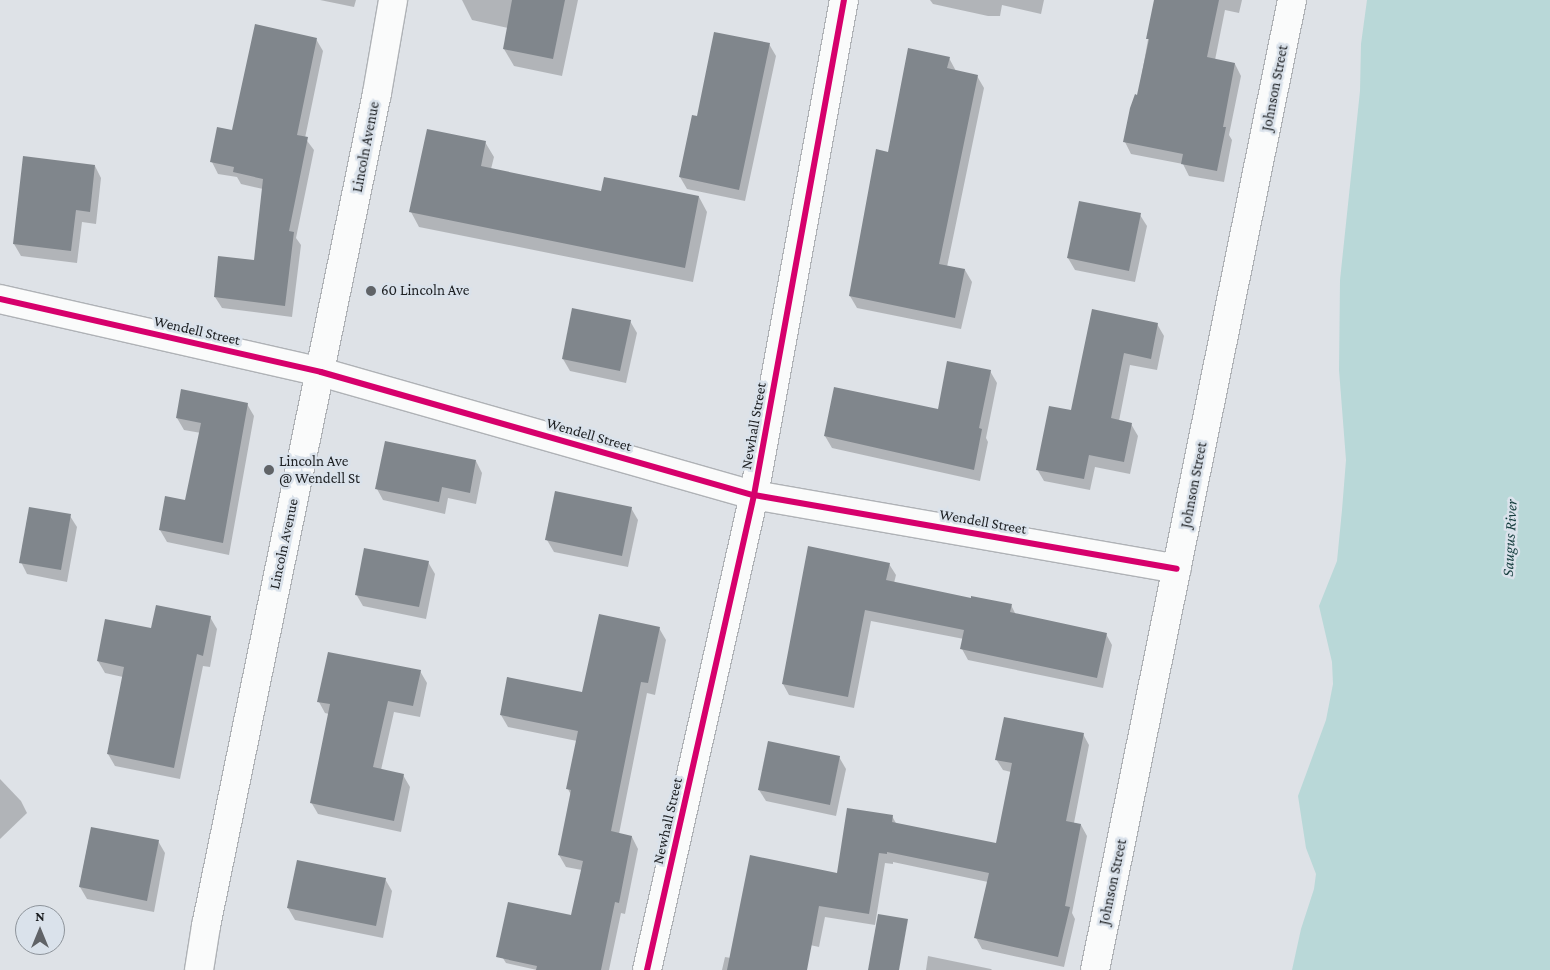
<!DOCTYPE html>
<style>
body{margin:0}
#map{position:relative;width:1550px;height:970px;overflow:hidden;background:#dee2e7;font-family:"Crimson Pro",serif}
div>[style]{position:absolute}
.water>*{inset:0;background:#b9d8d8}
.shadow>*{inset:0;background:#0003}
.building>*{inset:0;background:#80868c}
.roads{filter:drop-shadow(1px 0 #afb2b6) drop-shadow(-1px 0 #afb2b6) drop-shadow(0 1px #afb2b6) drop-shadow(0 -1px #afb2b6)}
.minor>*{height:28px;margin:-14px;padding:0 14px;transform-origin:14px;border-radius:14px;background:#fafbfb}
.major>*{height:28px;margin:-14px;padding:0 14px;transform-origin:14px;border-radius:14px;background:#fafbfb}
.cycleway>*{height:6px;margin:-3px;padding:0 3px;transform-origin:3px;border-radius:3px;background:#d6006c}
.dots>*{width:14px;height:14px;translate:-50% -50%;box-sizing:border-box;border:2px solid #dae2eb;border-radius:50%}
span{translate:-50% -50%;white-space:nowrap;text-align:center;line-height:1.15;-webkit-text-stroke:5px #dae2eb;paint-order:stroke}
.street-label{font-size:15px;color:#1c1f22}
.poi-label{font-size:15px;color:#1c1f22}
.left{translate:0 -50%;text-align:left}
.water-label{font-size:16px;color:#153d3d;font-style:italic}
.north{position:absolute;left:15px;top:905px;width:50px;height:50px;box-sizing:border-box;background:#dae2eb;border:1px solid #8e949b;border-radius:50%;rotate:0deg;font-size:14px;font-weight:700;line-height:20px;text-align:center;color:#1c1f22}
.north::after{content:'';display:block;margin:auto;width:18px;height:22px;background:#606367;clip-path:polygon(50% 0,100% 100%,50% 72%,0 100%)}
</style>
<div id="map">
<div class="water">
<div style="clip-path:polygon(1367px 0,1550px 0,1550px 970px,1292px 970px,1301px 929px,1314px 889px,1316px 874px,1306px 848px,1298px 796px,1326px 720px,1333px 684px,1332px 662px,1319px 606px,1337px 561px,1342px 510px,1346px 460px,1339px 370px,1340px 280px,1360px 91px,1361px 44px)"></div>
</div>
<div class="shadow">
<div style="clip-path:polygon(320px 0,356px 0,354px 7px)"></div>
<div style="clip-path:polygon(462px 0,578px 0,562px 76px,514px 66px,504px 49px,508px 28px,472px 20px)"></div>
<div style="clip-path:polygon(930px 0,1044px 0,1041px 14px,1002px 5px,1000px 16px,988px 16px,933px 4px)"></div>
<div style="clip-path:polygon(1155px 0,1242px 0,1239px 13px,1225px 10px,1215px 60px,1235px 64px,1241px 76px,1229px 135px,1232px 140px,1224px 182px,1189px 176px,1183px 164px,1131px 154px,1125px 142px,1138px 96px)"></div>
<div style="clip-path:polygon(316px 39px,323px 51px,305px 138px,314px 150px,296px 238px,301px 245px,292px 317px,222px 308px,215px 297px,255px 262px,263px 189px,241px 184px,237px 177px,218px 174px,212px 162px,233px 132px)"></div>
<div style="clip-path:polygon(769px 44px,776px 56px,745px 201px,687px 189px,680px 177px,693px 116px,698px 117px)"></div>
<div style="clip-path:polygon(949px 58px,956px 71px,977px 76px,984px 88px,947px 267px,965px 270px,972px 282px,961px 329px,857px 308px,850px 296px,889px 153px)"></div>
<div style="clip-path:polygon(485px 142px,494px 157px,491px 169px,602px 192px,699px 197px,707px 212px,693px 282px,419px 227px,411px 212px)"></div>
<div style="clip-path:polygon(95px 166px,101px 178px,96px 224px,82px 222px,77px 263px,21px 256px,14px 244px)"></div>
<div style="clip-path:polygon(1140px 215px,1147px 226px,1135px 282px,1075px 270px,1068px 258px)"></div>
<div style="clip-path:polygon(1093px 311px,1157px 324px,1164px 336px,1157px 370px,1130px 365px,1119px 421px,1131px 424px,1138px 436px,1130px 474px,1095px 467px,1090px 490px,1044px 481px,1037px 469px,1072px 412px)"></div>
<div style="clip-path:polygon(630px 321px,637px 333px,626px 383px,570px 371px,563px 359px)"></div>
<div style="clip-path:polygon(990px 371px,997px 383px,986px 438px,988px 442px,980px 481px,832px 448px,825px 436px,939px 410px)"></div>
<div style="clip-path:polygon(247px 404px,254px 416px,229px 555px,167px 542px,160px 530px,166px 498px,186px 502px,201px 433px,184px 430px,177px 418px)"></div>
<div style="clip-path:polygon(476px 461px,482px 473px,476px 504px,448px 498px,445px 514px,383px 500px,377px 489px)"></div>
<div style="clip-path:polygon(631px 508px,638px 520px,628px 567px,554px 552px,547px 540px)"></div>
<div style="clip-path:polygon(70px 516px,77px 527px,67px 582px,27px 574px,21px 562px)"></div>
<div style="clip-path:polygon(428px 562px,435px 574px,426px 619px,363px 606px,356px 594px)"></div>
<div style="clip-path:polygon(889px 564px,896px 575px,894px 583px,972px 600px,1011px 605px,1016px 615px,1106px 634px,1112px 645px,1103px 688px,968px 660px,962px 649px,964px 639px,871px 621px,854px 708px,789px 695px,783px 684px)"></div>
<div style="clip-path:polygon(210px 617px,217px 629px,210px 667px,203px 666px,180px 779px,115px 766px,108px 754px,123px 677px,105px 673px,98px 661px,152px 629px)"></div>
<div style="clip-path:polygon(659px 628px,666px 640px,655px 695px,647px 693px,619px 834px,632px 837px,638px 849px,625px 914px,621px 913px,609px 970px,537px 970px,506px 963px,499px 952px,572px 917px,582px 870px,566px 867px,559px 855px,571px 795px,568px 789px,577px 741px,508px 727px,501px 715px,583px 694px)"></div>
<div style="clip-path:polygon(420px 671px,427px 683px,420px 717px,394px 712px,381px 770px,403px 775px,410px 787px,401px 832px,318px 814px,311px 802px,329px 714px,325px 713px,319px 702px)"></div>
<div style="clip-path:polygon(1083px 734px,1089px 745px,1074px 823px,1081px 825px,1087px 836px,1072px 913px,1075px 919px,1064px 967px,982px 949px,976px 938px,988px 882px,893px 862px,893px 864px,885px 863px,875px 925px,825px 917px,819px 947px,810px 945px,805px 970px,722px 970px,725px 957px,731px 958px,839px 874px,892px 816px,897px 825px,997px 844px,1011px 772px,1003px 770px,996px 759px)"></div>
<div style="clip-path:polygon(839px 757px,846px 769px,836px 816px,766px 801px,759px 790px)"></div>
<div style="clip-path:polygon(0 779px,21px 801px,27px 813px,0 839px)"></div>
<div style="clip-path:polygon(158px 841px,165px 853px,154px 912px,87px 899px,80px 887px)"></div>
<div style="clip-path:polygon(385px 879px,392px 891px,383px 938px,295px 920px,288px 908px)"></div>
<div style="clip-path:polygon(928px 956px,991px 969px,992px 970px,926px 970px)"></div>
</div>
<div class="building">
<div style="clip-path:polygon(512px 0,565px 0,553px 59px,503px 49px)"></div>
<div style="clip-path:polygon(1154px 0,1219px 0,1207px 57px,1235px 63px,1223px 127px,1226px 127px,1217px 171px,1181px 164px,1183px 154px,1123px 142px,1130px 108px,1135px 94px,1137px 95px,1149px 39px,1146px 39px)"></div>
<div style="clip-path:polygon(255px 24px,317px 38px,297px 135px,308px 137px,289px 231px,294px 232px,285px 306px,214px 297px,218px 256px,254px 260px,263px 179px,233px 172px,234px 167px,210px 162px,217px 127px,232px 130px)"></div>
<div style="clip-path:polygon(714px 32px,770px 43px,739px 190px,679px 177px,692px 115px,697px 116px)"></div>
<div style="clip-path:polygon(908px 48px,950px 57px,947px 68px,978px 75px,939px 264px,965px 269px,955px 318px,849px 296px,876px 149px,888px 152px)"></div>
<div style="clip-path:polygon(427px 129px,486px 141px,481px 166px,601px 191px,604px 177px,699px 196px,685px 268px,409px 212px)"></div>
<div style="clip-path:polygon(23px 156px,95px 165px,90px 212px,76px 210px,71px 251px,13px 244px)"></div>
<div style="clip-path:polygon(1079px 201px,1141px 213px,1129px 271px,1067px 258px)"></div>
<div style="clip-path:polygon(572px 308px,631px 320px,620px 371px,562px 359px)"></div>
<div style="clip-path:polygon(1092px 309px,1158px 323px,1151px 359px,1124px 353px,1111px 418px,1132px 423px,1124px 462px,1089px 455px,1084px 479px,1036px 470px,1049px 406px,1071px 410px)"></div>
<div style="clip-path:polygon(947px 361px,991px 370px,979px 428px,982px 429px,974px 470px,824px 436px,834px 387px,938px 409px)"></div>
<div style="clip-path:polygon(181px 389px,248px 403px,223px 543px,159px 530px,165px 496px,185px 500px,201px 423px,176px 418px)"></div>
<div style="clip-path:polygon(385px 441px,476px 460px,470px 493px,442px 487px,439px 502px,375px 489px)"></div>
<div style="clip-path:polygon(555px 491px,632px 507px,622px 556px,545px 540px)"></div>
<div style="clip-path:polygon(29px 507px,71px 514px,61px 570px,19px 563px)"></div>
<div style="clip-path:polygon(808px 546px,890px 563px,886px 580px,971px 598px,971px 596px,1012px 604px,1010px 612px,1107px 633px,1097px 678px,960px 649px,964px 630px,865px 610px,848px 697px,782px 684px)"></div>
<div style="clip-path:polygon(364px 548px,429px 561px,419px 607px,355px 595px)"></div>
<div style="clip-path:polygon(156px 605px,211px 616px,203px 656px,197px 654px,174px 768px,107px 754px,124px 667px,97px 661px,105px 619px,151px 628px)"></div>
<div style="clip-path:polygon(599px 614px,660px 627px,648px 683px,641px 682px,611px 831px,632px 836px,619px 903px,615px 902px,601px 970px,536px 970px,537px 966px,496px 957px,508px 902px,571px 915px,583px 861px,558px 855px,571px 790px,566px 789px,578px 731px,500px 715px,507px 677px,582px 692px)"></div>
<div style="clip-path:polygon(328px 652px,421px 670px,413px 706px,388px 701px,373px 767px,404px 774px,394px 821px,310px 803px,330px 704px,317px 702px)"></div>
<div style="clip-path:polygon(1004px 717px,1084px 733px,1066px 821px,1081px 824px,1065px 906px,1070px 907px,1058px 957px,974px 938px,989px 873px,887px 852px,887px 854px,879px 853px,869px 914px,819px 906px,807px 970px,727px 970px,750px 855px,837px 873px,847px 808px,893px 815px,892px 822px,996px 843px,1012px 763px,995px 760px)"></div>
<div style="clip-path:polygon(768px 741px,840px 756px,830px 805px,758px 790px)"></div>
<div style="clip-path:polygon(91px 827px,159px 840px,147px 901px,79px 887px)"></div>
<div style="clip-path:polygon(297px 860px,386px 878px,376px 926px,287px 908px)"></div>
<div style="clip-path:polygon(878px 914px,908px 919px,899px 970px,868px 970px)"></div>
</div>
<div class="roads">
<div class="minor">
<div style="left:0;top:299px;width:329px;rotate:12.8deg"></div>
<div style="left:321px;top:372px;width:450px;rotate:15.9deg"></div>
<div style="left:754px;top:495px;width:429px;rotate:9.9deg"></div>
<div style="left:647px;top:970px;width:487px;rotate:-77.3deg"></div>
<div style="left:754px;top:495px;width:503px;rotate:-79.7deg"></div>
<div style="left:1095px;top:970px;width:990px;rotate:-78.52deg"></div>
</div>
<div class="major">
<div style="left:199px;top:970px;width:45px;rotate:-81deg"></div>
<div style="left:206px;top:926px;width:850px;rotate:-78.4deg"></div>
<div style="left:377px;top:93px;width:94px;rotate:-80.2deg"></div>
</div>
</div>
<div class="cycleway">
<div style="left:0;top:299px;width:329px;rotate:12.8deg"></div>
<div style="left:321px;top:372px;width:450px;rotate:15.9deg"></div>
<div style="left:754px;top:495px;width:429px;rotate:9.9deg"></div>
<div style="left:647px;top:970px;width:487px;rotate:-77.3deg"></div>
<div style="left:754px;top:495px;width:503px;rotate:-79.7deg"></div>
</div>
<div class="dots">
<div style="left:371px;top:291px;background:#606367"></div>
<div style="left:269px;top:470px;background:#606367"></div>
</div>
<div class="street-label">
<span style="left:1275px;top:88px;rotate:-79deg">Johnson Street</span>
<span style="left:366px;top:147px;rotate:-79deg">Lincoln Avenue</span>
<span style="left:197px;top:331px;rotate:13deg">Wendell Street</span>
<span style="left:754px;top:426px;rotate:-80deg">Newhall Street</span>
<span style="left:589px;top:435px;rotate:16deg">Wendell Street</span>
<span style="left:1194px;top:485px;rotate:-79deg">Johnson Street</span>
<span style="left:983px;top:522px;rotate:10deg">Wendell Street</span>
<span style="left:284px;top:544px;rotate:-78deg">Lincoln Avenue</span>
<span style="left:668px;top:821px;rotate:-77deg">Newhall Street</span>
<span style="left:1113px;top:882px;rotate:-78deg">Johnson Street</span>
</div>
<div class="poi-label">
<span class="left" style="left:381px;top:291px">60 Lincoln Ave</span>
<span class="left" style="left:279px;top:470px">Lincoln Ave<br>@ Wendell St</span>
</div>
<div class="water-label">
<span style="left:1510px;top:538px;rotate:-87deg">Saugus River</span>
</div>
<div class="north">N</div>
</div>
